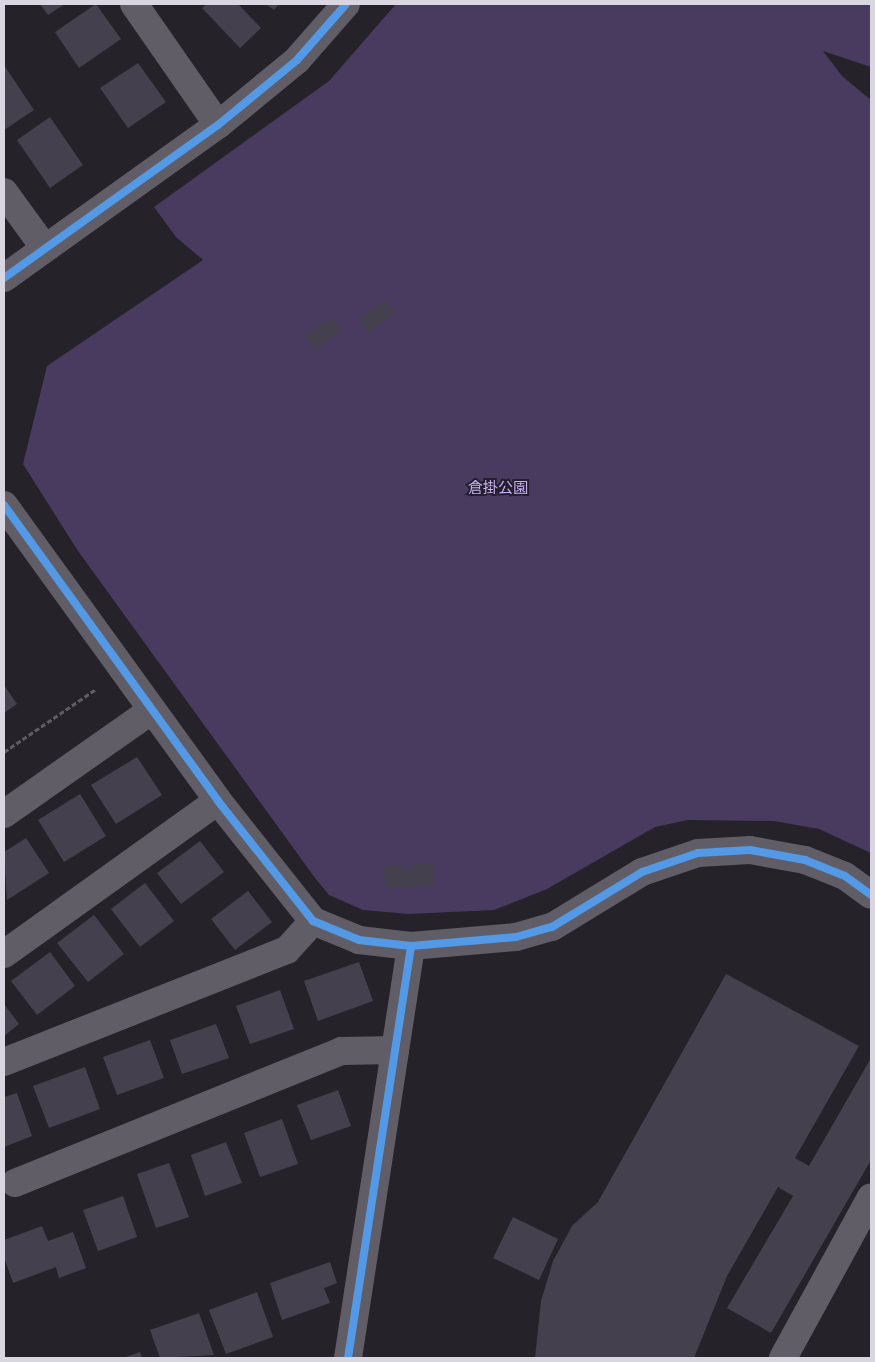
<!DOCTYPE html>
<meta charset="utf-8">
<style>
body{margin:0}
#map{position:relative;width:875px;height:1362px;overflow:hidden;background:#25222a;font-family:"Sofia Sans Condensed","Noto Sans JP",sans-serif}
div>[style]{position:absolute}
.green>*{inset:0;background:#483b5f}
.building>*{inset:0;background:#45404e}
.path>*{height:3px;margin-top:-1.5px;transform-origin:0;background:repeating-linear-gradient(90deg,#5f5c64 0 5px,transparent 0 7.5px)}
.minor>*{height:28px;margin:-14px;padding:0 14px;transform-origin:14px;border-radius:14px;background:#605d66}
.tertiary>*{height:28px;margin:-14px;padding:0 14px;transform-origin:14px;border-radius:14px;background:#605d66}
.cycleway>*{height:8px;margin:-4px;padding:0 4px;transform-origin:4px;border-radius:4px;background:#5399e6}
span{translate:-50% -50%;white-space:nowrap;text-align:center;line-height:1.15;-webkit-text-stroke:4px #241e2e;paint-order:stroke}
.park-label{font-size:15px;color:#c9b1f6}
.frame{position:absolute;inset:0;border:5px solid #dad6e1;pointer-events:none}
</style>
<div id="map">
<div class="green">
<div style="clip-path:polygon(396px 4px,871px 4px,871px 67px,823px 51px,842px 76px,871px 100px,871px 853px,819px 829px,774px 821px,688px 820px,655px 827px,547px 889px,494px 910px,409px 914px,363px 910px,329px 895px,315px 878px,78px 551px,23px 464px,47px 366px,203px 260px,176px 237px,154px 207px,329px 81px)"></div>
</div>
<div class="building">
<div style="clip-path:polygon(40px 4px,65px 4px,48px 15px)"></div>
<div style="clip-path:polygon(96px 4px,121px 39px,79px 68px,55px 32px)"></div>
<div style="clip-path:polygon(207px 4px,238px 4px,261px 28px,240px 48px,202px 8px)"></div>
<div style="clip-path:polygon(266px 4px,279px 4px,274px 10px)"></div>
<div style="clip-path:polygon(138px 63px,166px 102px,128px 128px,100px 88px)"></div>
<div style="clip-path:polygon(4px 65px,34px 110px,4px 130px)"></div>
<div style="clip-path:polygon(50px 117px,83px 165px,50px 188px,17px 140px)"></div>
<div style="clip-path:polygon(385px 300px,395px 314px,369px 333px,359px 319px)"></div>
<div style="clip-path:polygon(333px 317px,342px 331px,315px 349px,305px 335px)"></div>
<div style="clip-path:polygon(4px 685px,17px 704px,4px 713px)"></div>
<div style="clip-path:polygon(137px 757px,162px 795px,116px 824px,91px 785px)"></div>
<div style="clip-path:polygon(80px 794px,106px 836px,64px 862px,38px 820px)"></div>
<div style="clip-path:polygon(26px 838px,49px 873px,7px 900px,4px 852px)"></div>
<div style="clip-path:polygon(200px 841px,224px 872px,181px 904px,157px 873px)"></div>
<div style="clip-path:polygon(433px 863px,434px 886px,385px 888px,384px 866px,406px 865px,406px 872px,411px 871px,411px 865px)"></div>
<div style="clip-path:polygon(145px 883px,174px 921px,140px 947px,111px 909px)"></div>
<div style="clip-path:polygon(248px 891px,272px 922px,235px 950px,211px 919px)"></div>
<div style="clip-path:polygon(94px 915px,124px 954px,88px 982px,57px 943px)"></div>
<div style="clip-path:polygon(50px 952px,75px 986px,37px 1015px,11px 981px)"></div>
<div style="clip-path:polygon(359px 962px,373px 1001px,318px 1021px,304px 981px)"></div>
<div style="clip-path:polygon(726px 974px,859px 1046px,795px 1158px,809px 1166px,871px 1058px,871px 1160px,771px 1333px,727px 1308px,793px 1196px,778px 1187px,727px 1276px,694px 1358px,535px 1358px,541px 1301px,553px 1261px,572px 1226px,598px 1202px)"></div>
<div style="clip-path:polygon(280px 990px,294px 1029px,250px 1044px,236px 1006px)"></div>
<div style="clip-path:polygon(4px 1004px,19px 1024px,4px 1036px)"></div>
<div style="clip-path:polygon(216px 1024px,229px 1058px,182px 1074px,170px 1040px)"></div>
<div style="clip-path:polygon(150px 1040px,164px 1078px,117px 1095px,103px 1057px)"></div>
<div style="clip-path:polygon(85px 1067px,100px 1109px,49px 1128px,33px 1086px)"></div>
<div style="clip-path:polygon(338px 1090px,351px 1126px,311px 1140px,297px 1105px)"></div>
<div style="clip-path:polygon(17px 1093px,32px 1136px,4px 1147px,4px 1097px)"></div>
<div style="clip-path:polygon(282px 1119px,298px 1164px,260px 1177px,244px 1133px)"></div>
<div style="clip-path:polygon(226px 1142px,242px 1183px,205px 1196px,191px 1155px)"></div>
<div style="clip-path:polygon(169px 1163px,189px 1217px,156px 1228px,137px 1174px)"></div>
<div style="clip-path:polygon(123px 1196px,137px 1237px,98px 1251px,83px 1210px)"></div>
<div style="clip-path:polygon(513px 1217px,558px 1239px,539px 1280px,493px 1258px)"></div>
<div style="clip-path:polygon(42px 1226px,48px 1241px,73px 1232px,86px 1268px,59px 1278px,56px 1267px,13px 1283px,4px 1257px,4px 1240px)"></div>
<div style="clip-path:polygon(330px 1262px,337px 1283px,324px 1288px,330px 1303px,282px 1320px,270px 1283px)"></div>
<div style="clip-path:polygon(257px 1292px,273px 1337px,226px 1354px,209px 1310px)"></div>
<div style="clip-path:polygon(199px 1313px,214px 1355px,160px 1358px,150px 1330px)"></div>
<div style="clip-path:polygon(140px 1352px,142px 1358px,123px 1358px)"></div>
</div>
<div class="path">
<div style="left:4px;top:752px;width:112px;rotate:-34.4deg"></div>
</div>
<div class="minor">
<div style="left:134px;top:4px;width:147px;rotate:55.2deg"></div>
<div style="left:4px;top:192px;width:68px;rotate:54deg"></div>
<div style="left:4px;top:814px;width:181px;rotate:-35.1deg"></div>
<div style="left:845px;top:876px;width:32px;rotate:36deg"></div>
<div style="left:4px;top:954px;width:263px;rotate:-35.6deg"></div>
<div style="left:4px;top:1062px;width:304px;rotate:-21.6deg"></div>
<div style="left:287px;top:950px;width:39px;rotate:-48deg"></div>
<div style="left:15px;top:1183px;width:352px;rotate:-22deg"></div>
<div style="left:341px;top:1051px;width:54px;rotate:-1.1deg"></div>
<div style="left:348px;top:1358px;width:417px;rotate:-81.3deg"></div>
<div style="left:783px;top:1358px;width:183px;rotate:-61.3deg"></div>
</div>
<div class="tertiary">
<div style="left:4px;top:278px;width:263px;rotate:-35.6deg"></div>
<div style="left:218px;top:125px;width:102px;rotate:-39.4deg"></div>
<div style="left:297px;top:60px;width:74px;rotate:-48.8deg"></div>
<div style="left:4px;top:505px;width:365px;rotate:54.1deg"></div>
<div style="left:218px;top:801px;width:153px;rotate:51.6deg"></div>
<div style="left:313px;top:921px;width:50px;rotate:22.4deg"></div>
<div style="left:359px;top:940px;width:52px;rotate:6.6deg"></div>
<div style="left:411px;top:946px;width:105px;rotate:-4.9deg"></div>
<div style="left:516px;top:937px;width:37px;rotate:-16deg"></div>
<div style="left:552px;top:927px;width:105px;rotate:-31.4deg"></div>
<div style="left:642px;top:872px;width:59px;rotate:-18.7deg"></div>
<div style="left:698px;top:853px;width:52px;rotate:-3.3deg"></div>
<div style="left:750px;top:850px;width:56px;rotate:10.3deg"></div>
<div style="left:805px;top:860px;width:43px;rotate:21.8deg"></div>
</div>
<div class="cycleway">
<div style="left:4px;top:278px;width:263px;rotate:-35.6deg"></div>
<div style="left:218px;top:125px;width:102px;rotate:-39.4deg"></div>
<div style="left:297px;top:60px;width:74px;rotate:-48.8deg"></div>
<div style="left:4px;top:505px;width:365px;rotate:54.1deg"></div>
<div style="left:218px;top:801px;width:153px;rotate:51.6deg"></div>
<div style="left:313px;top:921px;width:50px;rotate:22.4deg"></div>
<div style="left:359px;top:940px;width:52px;rotate:6.6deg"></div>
<div style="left:411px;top:946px;width:105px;rotate:-4.9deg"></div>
<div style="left:516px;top:937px;width:37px;rotate:-16deg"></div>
<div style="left:552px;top:927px;width:105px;rotate:-31.4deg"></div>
<div style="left:642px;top:872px;width:59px;rotate:-18.7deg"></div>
<div style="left:698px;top:853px;width:52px;rotate:-3.3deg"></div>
<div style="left:750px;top:850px;width:56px;rotate:10.3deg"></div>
<div style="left:805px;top:860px;width:43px;rotate:21.8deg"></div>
<div style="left:845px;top:876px;width:32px;rotate:36deg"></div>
<div style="left:348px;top:1358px;width:417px;rotate:-81.3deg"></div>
</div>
<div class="park-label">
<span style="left:498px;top:489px">倉掛公園</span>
</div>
<div class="frame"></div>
</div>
